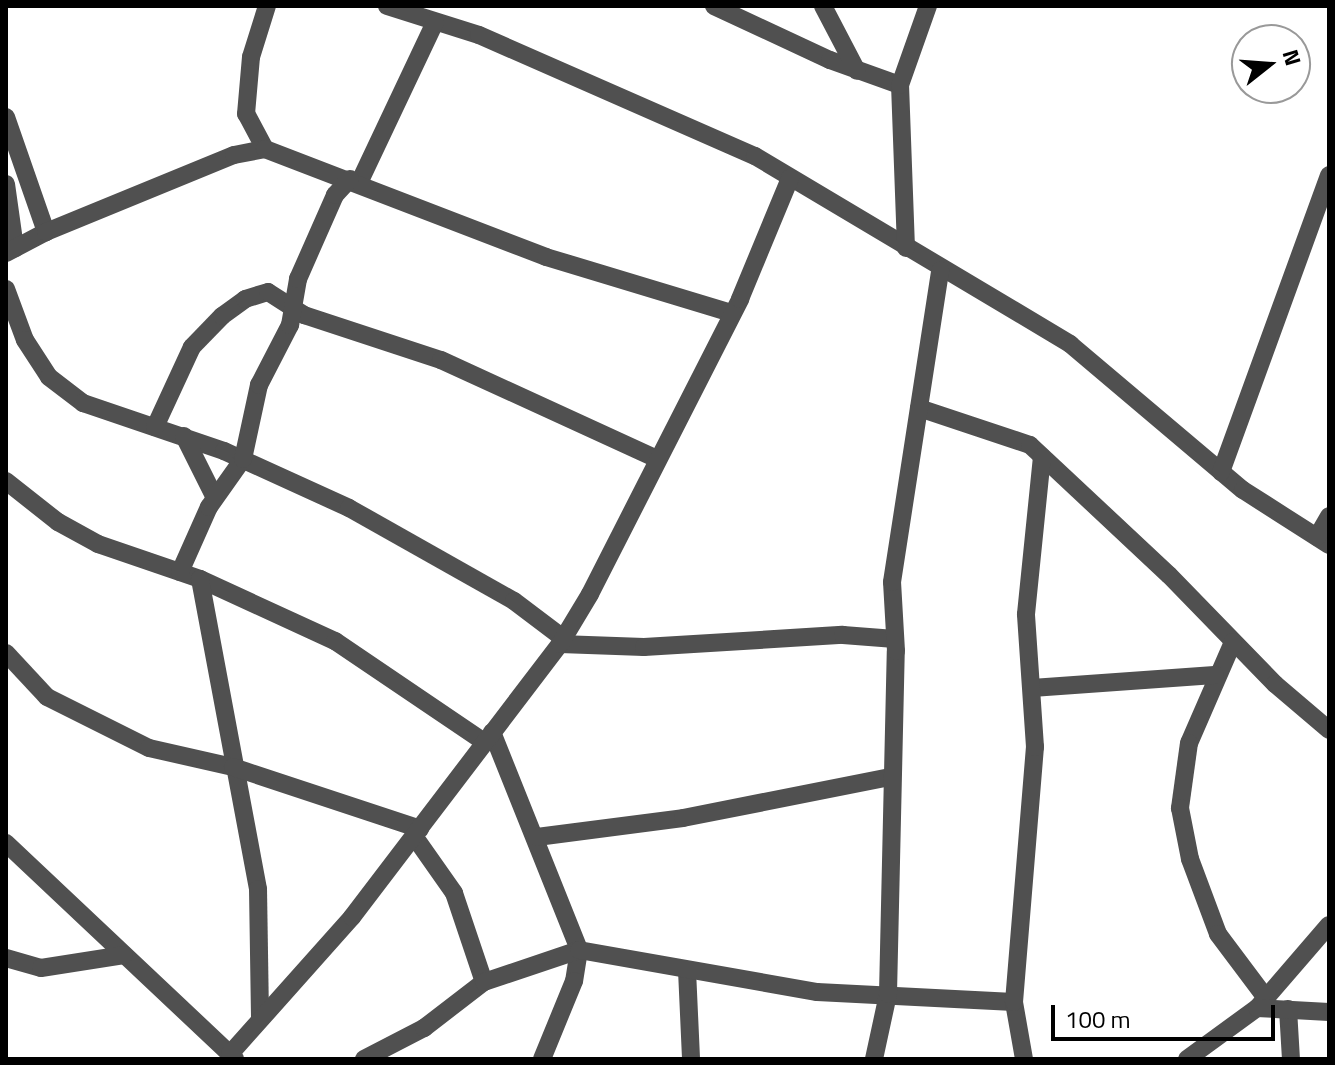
<!DOCTYPE html>
<style>
body{margin:0}
#map{position:relative;width:1335px;height:1065px;overflow:hidden;background:#fff;font-family:"Titillium Web",sans-serif}
div>[style]{position:absolute}
.minor>*{height:18px;margin:-9px;padding:0 9px;transform-origin:9px;border-radius:9px;background:#505050}
span{translate:-50% -50%;white-space:nowrap;text-align:center;line-height:1.15;-webkit-text-stroke:7px #fff;paint-order:stroke}
.frame{position:absolute;inset:0;border:8px solid #000;pointer-events:none}
.north{position:absolute;left:1231px;top:24px;width:80px;height:80px;box-sizing:border-box;background:#fff;border:2px solid #999;border-radius:50%;rotate:73deg;font-size:22px;font-weight:700;line-height:32px;text-align:center;color:#000}
.north::after{content:'';display:block;margin:auto;width:28px;height:36px;background:#000;clip-path:polygon(50% 0,100% 100%,50% 72%,0 100%)}
.scale{position:absolute;left:1051px;top:1005px;width:224px;height:36px;box-sizing:border-box;border:4px solid #000;border-top:0;padding-left:10px;font-size:24px;line-height:28px;white-space:nowrap;color:#000;-webkit-text-stroke:6px #fff;paint-order:stroke}
</style>
<div id="map">
<div class="minor">
<div style="left:387px;top:6px;width:96px;rotate:17.5deg"></div>
<div style="left:479px;top:35px;width:301px;rotate:23.7deg"></div>
<div style="left:755px;top:156px;width:367px;rotate:30.8deg"></div>
<div style="left:1070px;top:344px;width:226px;rotate:40.2deg"></div>
<div style="left:1243px;top:490px;width:102px;rotate:32.6deg"></div>
<div style="left:714px;top:6px;width:128px;rotate:25deg"></div>
<div style="left:830px;top:60px;width:74px;rotate:19.7deg"></div>
<div style="left:823px;top:6px;width:73px;rotate:62.4deg"></div>
<div style="left:6px;top:117px;width:122px;rotate:70.8deg"></div>
<div style="left:265px;top:149px;width:40px;rotate:-118deg"></div>
<div style="left:246px;top:114px;width:57px;rotate:-85deg"></div>
<div style="left:251px;top:57px;width:53px;rotate:-72.6deg"></div>
<div style="left:359px;top:183px;width:178px;rotate:-64.7deg"></div>
<div style="left:6px;top:184px;width:65px;rotate:82deg"></div>
<div style="left:906px;top:248px;width:163px;rotate:-92.1deg"></div>
<div style="left:900px;top:85px;width:84px;rotate:-70.5deg"></div>
<div style="left:6px;top:253px;width:45px;rotate:-27.7deg"></div>
<div style="left:46px;top:232px;width:203px;rotate:-22.3deg"></div>
<div style="left:234px;top:155px;width:32px;rotate:-11deg"></div>
<div style="left:265px;top:149px;width:301px;rotate:21deg"></div>
<div style="left:546px;top:257px;width:194px;rotate:16.8deg"></div>
<div style="left:6px;top:289px;width:54px;rotate:69.6deg"></div>
<div style="left:25px;top:340px;width:44px;rotate:57deg"></div>
<div style="left:49px;top:377px;width:43px;rotate:37.4deg"></div>
<div style="left:83px;top:403px;width:149px;rotate:18.8deg"></div>
<div style="left:224px;top:451px;width:137px;rotate:24.5deg"></div>
<div style="left:349px;top:508px;width:189px;rotate:29.4deg"></div>
<div style="left:514px;top:601px;width:61px;rotate:37.1deg"></div>
<div style="left:919px;top:408px;width:117px;rotate:18.4deg"></div>
<div style="left:1030px;top:445px;width:190px;rotate:43.1deg"></div>
<div style="left:1169px;top:575px;width:152px;rotate:45.8deg"></div>
<div style="left:1275px;top:684px;width:71px;rotate:40.4deg"></div>
<div style="left:155px;top:427px;width:88px;rotate:-65.2deg"></div>
<div style="left:192px;top:347px;width:43px;rotate:-45.9deg"></div>
<div style="left:222px;top:316px;width:29px;rotate:-36deg"></div>
<div style="left:245px;top:299px;width:24px;rotate:-17deg"></div>
<div style="left:268px;top:292px;width:43px;rotate:32.6deg"></div>
<div style="left:304px;top:315px;width:144px;rotate:18.2deg"></div>
<div style="left:441px;top:360px;width:235px;rotate:24.6deg"></div>
<div style="left:184px;top:436px;width:69px;rotate:63.4deg"></div>
<div style="left:1221px;top:472px;width:316px;rotate:-70deg"></div>
<div style="left:6px;top:481px;width:66px;rotate:38.3deg"></div>
<div style="left:58px;top:522px;width:46px;rotate:28.8deg"></div>
<div style="left:98px;top:544px;width:108px;rotate:18.9deg"></div>
<div style="left:200px;top:579px;width:149px;rotate:24.7deg"></div>
<div style="left:335px;top:641px;width:180px;rotate:34.1deg"></div>
<div style="left:1317px;top:537px;width:24px;rotate:-60deg"></div>
<div style="left:180px;top:572px;width:71px;rotate:-66deg"></div>
<div style="left:209px;top:507px;width:59px;rotate:-54.7deg"></div>
<div style="left:243px;top:459px;width:76px;rotate:-77.8deg"></div>
<div style="left:259px;top:385px;width:68px;rotate:-62.7deg"></div>
<div style="left:290px;top:325px;width:47px;rotate:-80.1deg"></div>
<div style="left:298px;top:279px;width:92px;rotate:-66.2deg"></div>
<div style="left:335px;top:195px;width:22px;rotate:-47deg"></div>
<div style="left:200px;top:579px;width:315px;rotate:79.4deg"></div>
<div style="left:258px;top:889px;width:128px;rotate:89.1deg"></div>
<div style="left:1233px;top:642px;width:110px;rotate:113.5deg"></div>
<div style="left:1189px;top:743px;width:66px;rotate:97.9deg"></div>
<div style="left:1180px;top:808px;width:52px;rotate:78.9deg"></div>
<div style="left:1190px;top:859px;width:80px;rotate:69.5deg"></div>
<div style="left:1218px;top:934px;width:80px;rotate:53.1deg"></div>
<div style="left:560px;top:644px;width:84px;rotate:2deg"></div>
<div style="left:644px;top:647px;width:199px;rotate:-3.5deg"></div>
<div style="left:843px;top:635px;width:52px;rotate:4.4deg"></div>
<div style="left:6px;top:653px;width:60px;rotate:47deg"></div>
<div style="left:47px;top:697px;width:114px;rotate:26.6deg"></div>
<div style="left:149px;top:748px;width:86px;rotate:12.7deg"></div>
<div style="left:233px;top:767px;width:197px;rotate:18.3deg"></div>
<div style="left:1032px;top:688px;width:183px;rotate:-4.1deg"></div>
<div style="left:492px;top:732px;width:235px;rotate:68.2deg"></div>
<div style="left:579px;top:950px;width:31px;rotate:99deg"></div>
<div style="left:574px;top:981px;width:84px;rotate:112.3deg"></div>
<div style="left:414px;top:836px;width:70px;rotate:54.9deg"></div>
<div style="left:454px;top:893px;width:94px;rotate:71.4deg"></div>
<div style="left:537px;top:837px;width:147px;rotate:-7.4deg"></div>
<div style="left:683px;top:818px;width:211px;rotate:-11.2deg"></div>
<div style="left:6px;top:843px;width:315px;rotate:43.3deg"></div>
<div style="left:6px;top:958px;width:36px;rotate:16deg"></div>
<div style="left:41px;top:968px;width:84px;rotate:-8.9deg"></div>
<div style="left:687px;top:970px;width:89px;rotate:87.4deg"></div>
<div style="left:1259px;top:1006px;width:107px;rotate:-49.2deg"></div>
<div style="left:1288px;top:1009px;width:50px;rotate:86.6deg"></div>
<div style="left:230px;top:1054px;width:183px;rotate:-48.3deg"></div>
<div style="left:352px;top:917px;width:343px;rotate:-52.7deg"></div>
<div style="left:560px;top:644px;width:58px;rotate:-59deg"></div>
<div style="left:590px;top:594px;width:331px;rotate:-63deg"></div>
<div style="left:740px;top:299px;width:131px;rotate:-67.5deg"></div>
<div style="left:364px;top:1059px;width:68px;rotate:-27.3deg"></div>
<div style="left:424px;top:1028px;width:76px;rotate:-37.5deg"></div>
<div style="left:484px;top:982px;width:100px;rotate:-18.6deg"></div>
<div style="left:579px;top:950px;width:242px;rotate:10deg"></div>
<div style="left:817px;top:992px;width:197px;rotate:2.9deg"></div>
<div style="left:874px;top:1059px;width:66px;rotate:-77.8deg"></div>
<div style="left:888px;top:994px;width:343px;rotate:-88.7deg"></div>
<div style="left:896px;top:651px;width:69px;rotate:-93.3deg"></div>
<div style="left:892px;top:582px;width:315px;rotate:-81.2deg"></div>
<div style="left:1024px;top:1059px;width:58px;rotate:-100deg"></div>
<div style="left:1014px;top:1002px;width:256px;rotate:-85.3deg"></div>
<div style="left:1035px;top:747px;width:133px;rotate:-93.9deg"></div>
<div style="left:1026px;top:614px;width:158px;rotate:-84.2deg"></div>
<div style="left:1187px;top:1059px;width:87px;rotate:-36.1deg"></div>
<div style="left:1257px;top:1008px;width:72px;rotate:3.2deg"></div>
</div>
<div class="frame"></div>
<div class="north">N</div>
<div class="scale">100 m</div>
</div>
